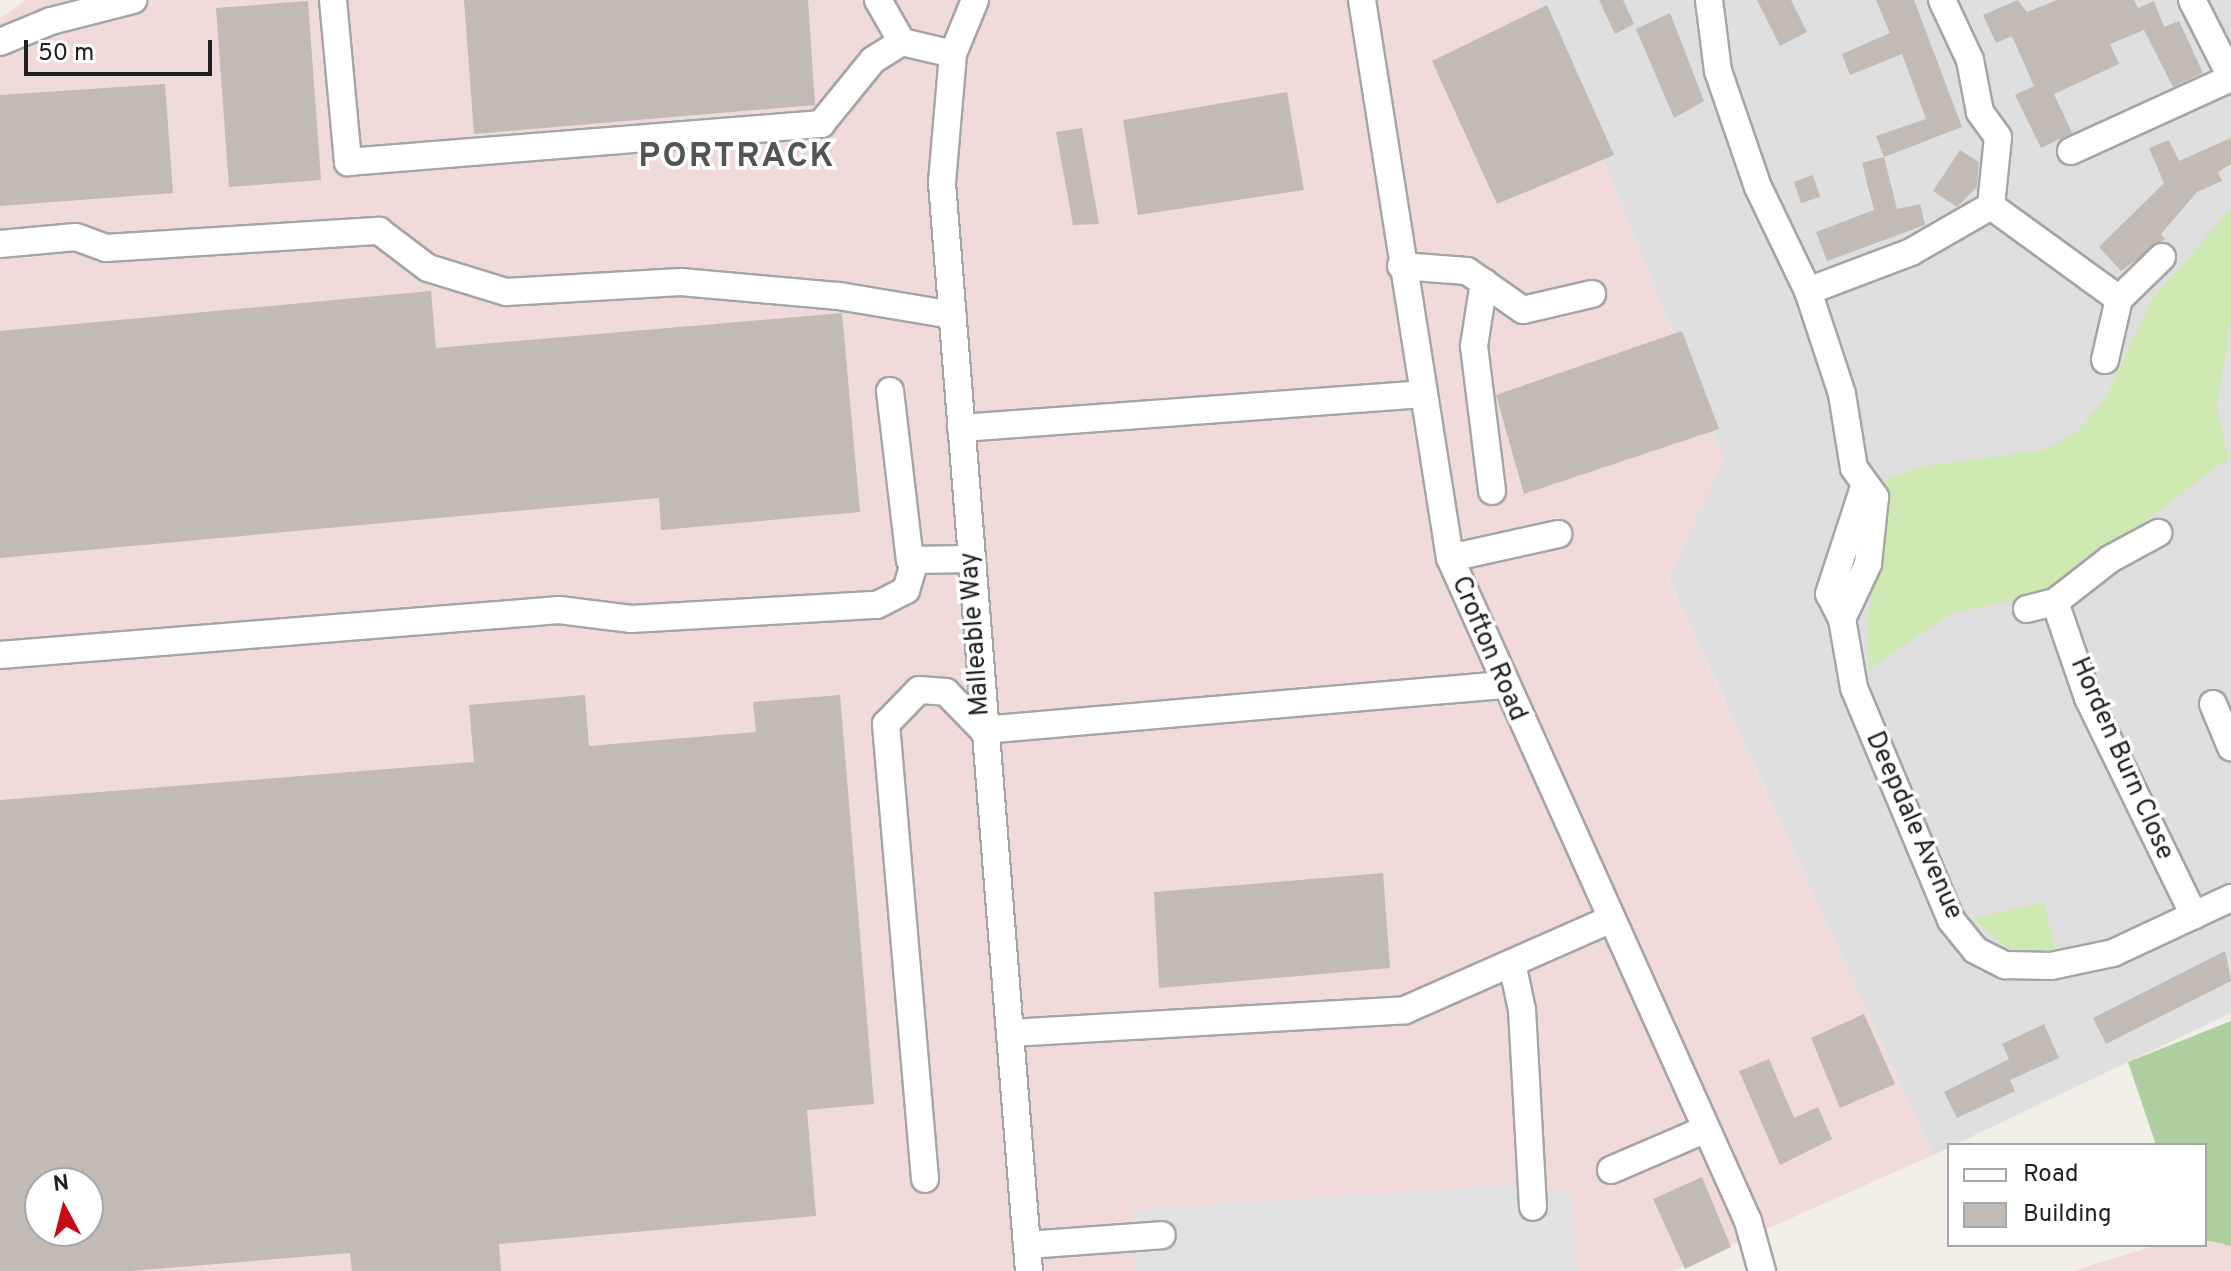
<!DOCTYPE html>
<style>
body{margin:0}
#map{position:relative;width:2231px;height:1271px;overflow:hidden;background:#f1eee8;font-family:Overpass,sans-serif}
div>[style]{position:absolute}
.residential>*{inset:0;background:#dfdede}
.commercial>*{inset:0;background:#f0d9d9}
.grass>*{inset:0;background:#cee8b2}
.forest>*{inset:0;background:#afce9f}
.parking>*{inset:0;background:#e1e1e1}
.building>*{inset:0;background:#c1bab5}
.roads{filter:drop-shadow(2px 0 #a5a5a5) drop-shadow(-2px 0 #a5a5a5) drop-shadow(0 2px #a5a5a5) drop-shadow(0 -2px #a5a5a5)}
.minor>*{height:26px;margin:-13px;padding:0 13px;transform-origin:13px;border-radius:13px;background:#fff}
span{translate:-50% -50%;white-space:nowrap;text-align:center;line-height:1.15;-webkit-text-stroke:7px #fff;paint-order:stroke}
.street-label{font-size:26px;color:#212121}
.district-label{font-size:34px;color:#545454;font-weight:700;letter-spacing:2px}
.legend{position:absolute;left:1947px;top:1143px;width:260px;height:104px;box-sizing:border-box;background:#fff;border:2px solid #a6a6a6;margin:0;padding:10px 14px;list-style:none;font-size:24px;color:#212121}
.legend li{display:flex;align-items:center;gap:16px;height:40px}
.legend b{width:40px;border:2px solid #a6a6a6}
.north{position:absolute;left:24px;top:1167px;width:80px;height:80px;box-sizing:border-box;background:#fff;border:2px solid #a6a6a6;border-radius:50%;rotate:353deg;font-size:22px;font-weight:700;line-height:32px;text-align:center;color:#212121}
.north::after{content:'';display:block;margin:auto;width:28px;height:36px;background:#c70b12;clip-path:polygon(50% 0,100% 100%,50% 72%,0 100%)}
.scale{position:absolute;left:24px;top:40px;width:188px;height:36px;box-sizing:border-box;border:4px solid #212121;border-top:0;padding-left:10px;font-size:24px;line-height:28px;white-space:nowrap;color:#212121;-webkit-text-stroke:6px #fff;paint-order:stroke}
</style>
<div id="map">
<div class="residential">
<div style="clip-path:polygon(1538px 0,2231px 0,2231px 1013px,1933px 1155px,1668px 578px,1724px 459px)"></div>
</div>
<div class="commercial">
<div style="clip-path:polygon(evenodd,26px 0,1538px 0,1724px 459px,1668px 579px,1933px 1155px,1672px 1271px,0 1271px,0 18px,26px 0,40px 1183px,88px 1183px,88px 1231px,40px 1231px,40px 1183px)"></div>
<div style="clip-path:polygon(2205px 1240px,2231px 1246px,2231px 1271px,2073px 1271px,2157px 1245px)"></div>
</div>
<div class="grass">
<div style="clip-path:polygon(2231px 208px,2231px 321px,2217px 406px,2228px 458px,2066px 583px,2039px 595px,1952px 613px,1869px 670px,1867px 619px,1888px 529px,1885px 480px,1918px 467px,2044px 450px,2077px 432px,2107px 395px,2152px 299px)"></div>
<div style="clip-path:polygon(2044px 902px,2056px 953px,2008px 948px,1972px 919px)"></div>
</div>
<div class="forest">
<div style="clip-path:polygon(2231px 1021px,2231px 1246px,2205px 1240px,2205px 1145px,2156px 1145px,2128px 1062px)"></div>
</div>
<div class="parking">
<div style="clip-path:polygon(1511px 1185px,1571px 1193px,1578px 1271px,1135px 1271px,1132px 1210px)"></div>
</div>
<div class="building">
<div style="clip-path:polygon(464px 0,808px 0,815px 105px,474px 134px)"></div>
<div style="clip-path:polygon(1599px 0,1623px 0,1634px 24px,1615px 34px)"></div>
<div style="clip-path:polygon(1757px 0,1791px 0,1807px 32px,1780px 46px)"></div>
<div style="clip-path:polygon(1876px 0,1914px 0,1962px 127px,1884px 157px,1876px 136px,1926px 119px,1902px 54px,1850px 75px,1842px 54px,1890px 33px)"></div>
<div style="clip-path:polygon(2018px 0,2027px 12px,2057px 0,2134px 0,2138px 8px,2154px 1px,2164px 27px,2179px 21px,2203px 73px,2173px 87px,2144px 30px,2110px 44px,2119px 64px,2054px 94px,2072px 133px,2041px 148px,2015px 95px,2034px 86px,2012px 36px,1996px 43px,1983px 15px)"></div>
<div style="clip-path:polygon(308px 1px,321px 180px,229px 187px,216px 8px)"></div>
<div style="clip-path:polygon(1547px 5px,1614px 155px,1497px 204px,1432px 61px)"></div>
<div style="clip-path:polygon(1670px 13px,1704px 101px,1674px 118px,1636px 29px)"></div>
<div style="clip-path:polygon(165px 84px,173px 193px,0 206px,0 95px)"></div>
<div style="clip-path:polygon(1287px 92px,1304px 190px,1138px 215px,1123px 120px)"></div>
<div style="clip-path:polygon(1082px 128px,1099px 224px,1073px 225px,1056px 132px)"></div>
<div style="clip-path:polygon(2231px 138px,2231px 164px,2218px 172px,2222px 181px,2197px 192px,2161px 234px,2165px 239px,2121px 271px,2099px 247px,2164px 183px,2149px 148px,2169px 140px,2179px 161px)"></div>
<div style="clip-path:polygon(1960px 150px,1979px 162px,1977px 187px,1957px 207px,1933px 191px)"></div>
<div style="clip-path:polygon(1884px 157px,1897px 209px,1920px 204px,1925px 225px,1827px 261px,1816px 232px,1874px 210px,1862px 163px)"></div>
<div style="clip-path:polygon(1813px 175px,1820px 197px,1801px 203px,1794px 182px)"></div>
<div style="clip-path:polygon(431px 291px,436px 348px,842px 313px,860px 512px,661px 530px,659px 498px,0 558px,0 331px)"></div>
<div style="clip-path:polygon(1682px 331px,1719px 429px,1524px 494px,1496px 395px)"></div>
<div style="clip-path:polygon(evenodd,585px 695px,589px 746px,756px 732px,753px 702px,840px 695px,874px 1104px,807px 1110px,816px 1216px,499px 1244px,501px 1271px,352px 1271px,350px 1253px,130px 1271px,0 1271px,0 800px,474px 762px,469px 705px,585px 695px,40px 1183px,88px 1183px,88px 1231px,40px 1231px,40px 1183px)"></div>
<div style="clip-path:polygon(1383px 873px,1390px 968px,1159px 988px,1154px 892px)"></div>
<div style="clip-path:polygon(2225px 951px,2231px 981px,2106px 1044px,2093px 1018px)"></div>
<div style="clip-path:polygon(1864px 1014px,1895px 1084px,1840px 1108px,1811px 1038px)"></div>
<div style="clip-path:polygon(2044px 1024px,2059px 1058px,2010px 1080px,2015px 1091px,1957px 1118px,1944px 1092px,2009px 1059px,2002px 1044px)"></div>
<div style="clip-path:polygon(1769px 1059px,1794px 1118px,1818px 1107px,1832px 1139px,1780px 1165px,1739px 1071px)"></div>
<div style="clip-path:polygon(1702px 1177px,1731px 1247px,1685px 1269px,1653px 1199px)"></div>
</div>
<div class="roads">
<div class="minor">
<div style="left:333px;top:0;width:163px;rotate:84.7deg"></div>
<div style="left:348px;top:162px;width:475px;rotate:-4.6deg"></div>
<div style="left:821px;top:124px;width:82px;rotate:-50.9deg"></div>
<div style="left:873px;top:60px;width:34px;rotate:-32deg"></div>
<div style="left:902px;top:42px;width:52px;rotate:13.2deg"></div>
<div style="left:878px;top:0;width:48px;rotate:60.3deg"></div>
<div style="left:975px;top:0;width:58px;rotate:112.2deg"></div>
<div style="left:953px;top:54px;width:129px;rotate:94.9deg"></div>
<div style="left:942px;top:183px;width:1091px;rotate:85.43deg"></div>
<div style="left:1362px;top:0;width:565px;rotate:81.04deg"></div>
<div style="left:1450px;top:558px;width:727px;rotate:65.8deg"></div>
<div style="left:1748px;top:1221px;width:52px;rotate:74.4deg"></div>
<div style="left:1709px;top:0;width:72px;rotate:82.8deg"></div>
<div style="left:1718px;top:71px;width:123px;rotate:71deg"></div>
<div style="left:1758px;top:187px;width:115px;rotate:64.3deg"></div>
<div style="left:1808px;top:291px;width:108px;rotate:71.7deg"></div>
<div style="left:1842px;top:394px;width:75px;rotate:80.8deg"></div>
<div style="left:1854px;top:468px;width:36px;rotate:54deg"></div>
<div style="left:1875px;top:497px;width:67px;rotate:96deg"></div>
<div style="left:1868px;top:564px;width:61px;rotate:115.3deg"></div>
<div style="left:1842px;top:619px;width:70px;rotate:80.1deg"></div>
<div style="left:1854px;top:688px;width:251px;rotate:67.3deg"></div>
<div style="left:1951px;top:920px;width:38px;rotate:51deg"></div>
<div style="left:1975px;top:950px;width:34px;rotate:27deg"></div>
<div style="left:2005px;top:965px;width:46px;rotate:1.2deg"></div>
<div style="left:2051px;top:966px;width:63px;rotate:-11.8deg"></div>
<div style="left:2113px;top:953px;width:130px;rotate:-25deg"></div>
<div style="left:2192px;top:0;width:86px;rotate:63.1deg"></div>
<div style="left:0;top:42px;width:55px;rotate:-22.4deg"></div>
<div style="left:51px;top:21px;width:85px;rotate:-14.4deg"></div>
<div style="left:2071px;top:151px;width:176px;rotate:-24.5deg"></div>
<div style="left:1991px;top:206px;width:158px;rotate:36deg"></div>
<div style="left:0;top:244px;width:76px;rotate:-5.3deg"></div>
<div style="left:76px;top:237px;width:32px;rotate:20deg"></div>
<div style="left:106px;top:248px;width:274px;rotate:-3.6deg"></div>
<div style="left:379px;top:231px;width:61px;rotate:37.1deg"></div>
<div style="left:428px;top:268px;width:82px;rotate:17.1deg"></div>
<div style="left:506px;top:292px;width:175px;rotate:-3.3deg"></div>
<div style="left:681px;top:282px;width:159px;rotate:5.1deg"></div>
<div style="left:839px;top:296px;width:115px;rotate:9.5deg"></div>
<div style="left:1401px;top:266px;width:66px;rotate:4.3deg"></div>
<div style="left:1467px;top:271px;width:68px;rotate:34.9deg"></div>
<div style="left:1523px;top:310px;width:71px;rotate:-13.1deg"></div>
<div style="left:1484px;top:282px;width:65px;rotate:98.9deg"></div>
<div style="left:1474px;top:346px;width:146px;rotate:82.9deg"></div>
<div style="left:1808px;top:291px;width:110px;rotate:-20.7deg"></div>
<div style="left:1911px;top:252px;width:92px;rotate:-29.9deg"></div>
<div style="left:1991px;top:206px;width:69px;rotate:-84.2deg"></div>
<div style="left:1998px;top:137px;width:31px;rotate:-126deg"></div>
<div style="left:1980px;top:112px;width:53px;rotate:-100.9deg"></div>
<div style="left:1970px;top:60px;width:66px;rotate:-115deg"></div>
<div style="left:2105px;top:360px;width:63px;rotate:-77.1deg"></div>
<div style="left:2119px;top:299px;width:60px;rotate:-44.3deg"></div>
<div style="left:890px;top:391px;width:170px;rotate:83.3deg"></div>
<div style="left:910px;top:560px;width:61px;rotate:-0.9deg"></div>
<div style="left:961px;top:428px;width:460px;rotate:-4.2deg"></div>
<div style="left:1450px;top:558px;width:111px;rotate:-12.5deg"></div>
<div style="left:2055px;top:602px;width:102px;rotate:71deg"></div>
<div style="left:2088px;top:698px;width:242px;rotate:64deg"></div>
<div style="left:2027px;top:609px;width:29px;rotate:-14deg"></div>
<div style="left:2055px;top:602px;width:70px;rotate:-38deg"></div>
<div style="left:2110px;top:559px;width:55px;rotate:-28.4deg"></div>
<div style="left:1842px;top:619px;width:28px;rotate:-117deg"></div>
<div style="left:1829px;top:594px;width:116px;rotate:-71.9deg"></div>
<div style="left:0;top:655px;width:561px;rotate:-4.6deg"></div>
<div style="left:559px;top:610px;width:73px;rotate:7.1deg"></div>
<div style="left:631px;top:619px;width:246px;rotate:-3.3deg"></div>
<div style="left:877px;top:605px;width:33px;rotate:-27deg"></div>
<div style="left:906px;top:590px;width:27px;rotate:-73deg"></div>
<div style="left:2213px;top:704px;width:47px;rotate:67.3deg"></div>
<div style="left:1512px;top:963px;width:48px;rotate:78deg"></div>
<div style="left:1522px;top:1010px;width:197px;rotate:86.8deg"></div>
<div style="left:1010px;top:1033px;width:396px;rotate:-3.3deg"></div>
<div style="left:1405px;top:1010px;width:223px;rotate:-23.8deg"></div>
<div style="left:1611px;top:1170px;width:101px;rotate:-23.3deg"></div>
<div style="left:925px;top:1179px;width:457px;rotate:-94.9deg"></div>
<div style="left:886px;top:724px;width:47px;rotate:-45.9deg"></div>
<div style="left:919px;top:690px;width:27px;rotate:4deg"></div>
<div style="left:946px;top:692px;width:53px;rotate:45.8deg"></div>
<div style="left:983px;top:730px;width:522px;rotate:-4.95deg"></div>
<div style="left:1027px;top:1245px;width:135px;rotate:-4.2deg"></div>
</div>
</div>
<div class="street-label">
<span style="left:976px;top:634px;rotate:-94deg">Malleable Way</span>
<span style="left:1488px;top:649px;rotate:67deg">Crofton Road</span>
<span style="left:2121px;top:759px;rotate:66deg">Horden Burn Close</span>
<span style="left:1913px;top:826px;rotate:66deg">Deepdale Avenue</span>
</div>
<div class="district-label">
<span style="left:737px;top:158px">PORTRACK</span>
</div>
<ul class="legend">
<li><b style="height:10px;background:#fff"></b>Road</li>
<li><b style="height:22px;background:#c1bab5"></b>Building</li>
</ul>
<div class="north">N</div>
<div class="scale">50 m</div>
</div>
